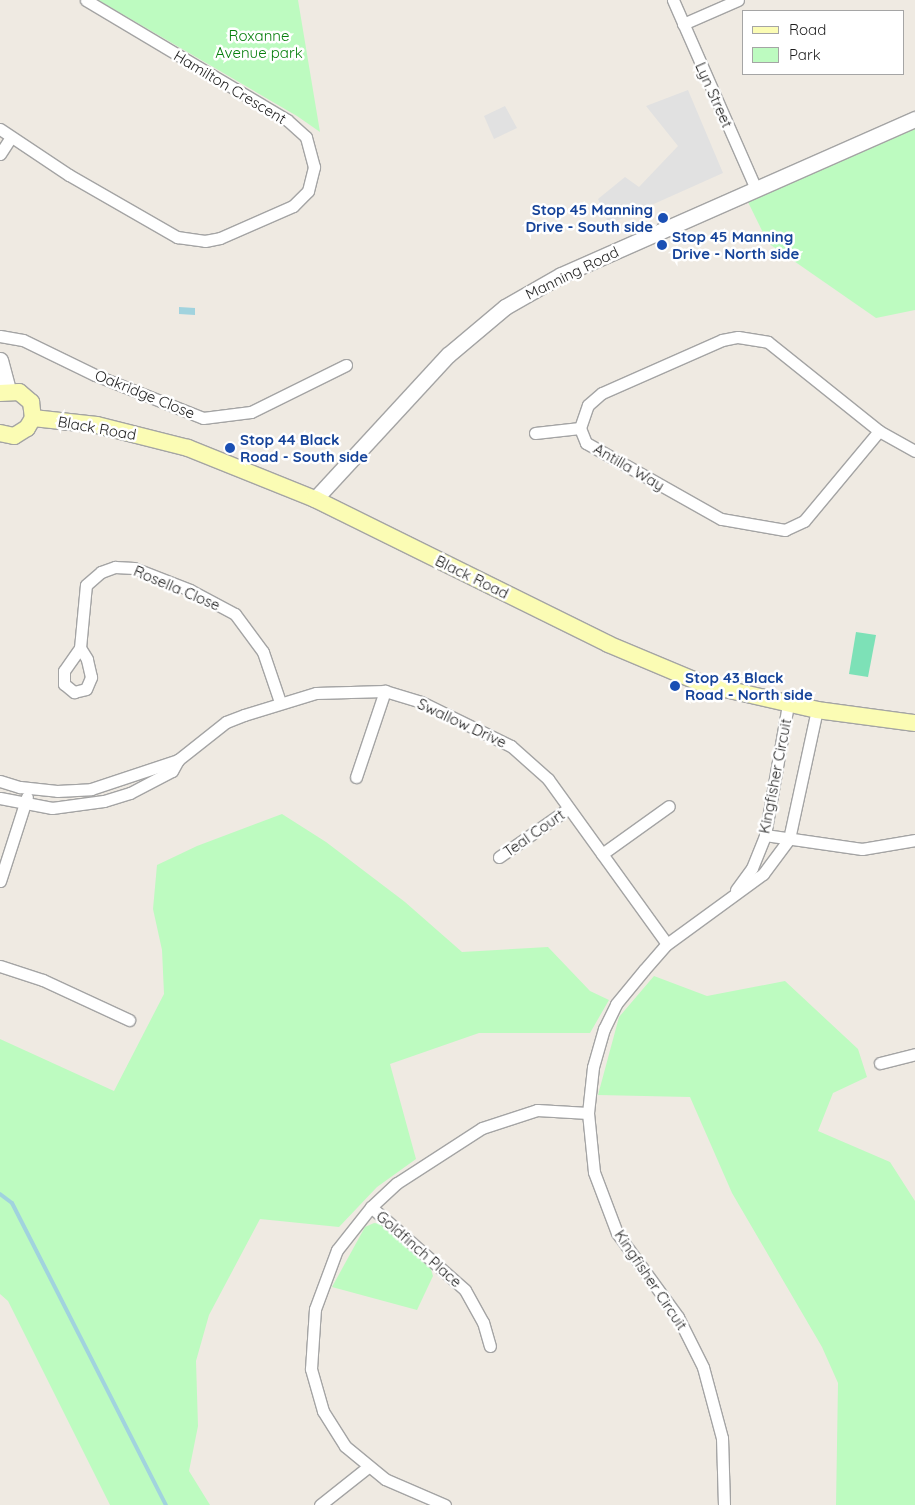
<!DOCTYPE html>
<style>
body{margin:0}
#map{position:relative;width:915px;height:1505px;overflow:hidden;background:#efeae2;font-family:Quicksand,sans-serif}
div>[style]{position:absolute}
.park>*{inset:0;background:#bdfbc0}
.pitch>*{inset:0;background:#7de1b7}
.parking>*{inset:0;background:#e1e1e1}
.water>*{inset:0;background:#a1d3de}
.stream>*{height:4px;margin:-2px;padding:0 2px;transform-origin:2px;border-radius:2px;background:#a1d3de}
.roads{filter:drop-shadow(1px 0 #a4a4a4) drop-shadow(-1px 0 #a4a4a4) drop-shadow(0 1px #a4a4a4) drop-shadow(0 -1px #a4a4a4)}
.minor>*{height:11px;margin:-5.5px;padding:0 5.5px;transform-origin:5.5px;border-radius:5.5px;background:#fff}
.tertiary>*{height:15px;margin:-7.5px;padding:0 7.5px;transform-origin:7.5px;border-radius:7.5px;background:#fff}
.secondary>*{height:16px;margin:-8px;padding:0 8px;transform-origin:8px;border-radius:8px;background:#fbfcb4}
.dots>*{width:14px;height:14px;translate:-50% -50%;box-sizing:border-box;border:2px solid #fff;border-radius:50%}
span{translate:-50% -50%;white-space:nowrap;text-align:center;line-height:1.15;-webkit-text-stroke:5px #fff;paint-order:stroke}
.park-label{font-size:15px;color:#077f0d}
.street-label{font-size:15px;color:#1d1d1d}
.transit-label{font-size:15px;color:#164399;font-weight:700}
.right{translate:-100% -50%;text-align:right}
.left{translate:0 -50%;text-align:left}
.legend{position:absolute;left:742px;top:10px;width:162px;height:65px;box-sizing:border-box;background:#fff;border:1px solid #a5a5a5;margin:0;padding:6px 9px;list-style:none;font-size:15px;color:#1d1d1d}
.legend li{display:flex;align-items:center;gap:10px;height:25px}
.legend b{width:25px;border:1px solid #a5a5a5}
</style>
<div id="map">
<div class="park">
<div style="clip-path:polygon(98px 0,298px 0,320px 132px,297px 116px)"></div>
<div style="clip-path:polygon(915px 129px,915px 310px,876px 318px,768px 243px,748px 202px)"></div>
<div style="clip-path:polygon(282px 814px,326px 842px,405px 902px,462px 952px,548px 947px,590px 991px,609px 1000px,590px 1033px,479px 1033px,390px 1064px,416px 1159px,377px 1187px,339px 1227px,260px 1219px,209px 1315px,196px 1361px,198px 1426px,189px 1471px,210px 1505px,110px 1505px,8px 1301px,0 1294px,0 1039px,114px 1091px,164px 994px,162px 950px,153px 909px,157px 865px,197px 846px)"></div>
<div style="clip-path:polygon(654px 976px,707px 996px,785px 981px,858px 1049px,867px 1077px,833px 1093px,818px 1131px,890px 1162px,915px 1201px,915px 1505px,836px 1505px,838px 1383px,822px 1347px,732px 1193px,690px 1097px,598px 1095px,619px 1017px)"></div>
<div style="clip-path:polygon(374px 1223px,382px 1224px,430px 1266px,433px 1276px,417px 1310px,332px 1287px,365px 1227px)"></div>
</div>
<div class="pitch">
<div style="clip-path:polygon(856px 632px,876px 635px,868px 677px,849px 674px)"></div>
</div>
<div class="parking">
<div style="clip-path:polygon(688px 90px,723px 173px,609px 224px,598px 199px,625px 177px,639px 187px,678px 146px,646px 106px)"></div>
<div style="clip-path:polygon(505px 106px,517px 128px,494px 139px,484px 116px)"></div>
</div>
<div class="water">
<div style="clip-path:polygon(179px 307px,195px 308px,195px 315px,179px 314px)"></div>
</div>
<div class="stream">
<div style="left:0;top:1194px;width:15px;rotate:37deg"></div>
<div style="left:12px;top:1203px;width:339px;rotate:63deg"></div>
</div>
<div class="roads">
<div class="minor">
<div style="left:673px;top:0;width:206px;rotate:66.3deg"></div>
<div style="left:683px;top:24px;width:60px;rotate:-23.6deg"></div>
<div style="left:0;top:129px;width:83px;rotate:33.7deg"></div>
<div style="left:69px;top:175px;width:125px;rotate:29.9deg"></div>
<div style="left:177px;top:237px;width:28px;rotate:8deg"></div>
<div style="left:205px;top:241px;width:15px;rotate:-11deg"></div>
<div style="left:220px;top:238px;width:80px;rotate:-23.7deg"></div>
<div style="left:293px;top:206px;width:21px;rotate:-45deg"></div>
<div style="left:308px;top:191px;width:25px;rotate:-76deg"></div>
<div style="left:314px;top:167px;width:31px;rotate:-105deg"></div>
<div style="left:306px;top:137px;width:25px;rotate:-138deg"></div>
<div style="left:287px;top:120px;width:234px;rotate:-149.2deg"></div>
<div style="left:0;top:154px;width:20px;rotate:-57deg"></div>
<div style="left:0;top:336px;width:23px;rotate:10deg"></div>
<div style="left:23px;top:340px;width:80px;rotate:25.9deg"></div>
<div style="left:95px;top:375px;width:116px;rotate:21.7deg"></div>
<div style="left:203px;top:418px;width:48px;rotate:-7.1deg"></div>
<div style="left:251px;top:412px;width:106px;rotate:-26.3deg"></div>
<div style="left:879px;top:431px;width:117px;rotate:129.8deg"></div>
<div style="left:804px;top:521px;width:21px;rotate:155deg"></div>
<div style="left:785px;top:530px;width:65px;rotate:-170.2deg"></div>
<div style="left:721px;top:519px;width:155px;rotate:-150.6deg"></div>
<div style="left:586px;top:443px;width:16px;rotate:-112deg"></div>
<div style="left:580px;top:428px;width:24px;rotate:-71deg"></div>
<div style="left:588px;top:405px;width:18px;rotate:-41deg"></div>
<div style="left:602px;top:393px;width:131px;rotate:-23.8deg"></div>
<div style="left:722px;top:340px;width:16px;rotate:-11deg"></div>
<div style="left:738px;top:337px;width:30px;rotate:9deg"></div>
<div style="left:768px;top:342px;width:142px;rotate:38.7deg"></div>
<div style="left:879px;top:431px;width:41px;rotate:29.1deg"></div>
<div style="left:535px;top:433px;width:45px;rotate:-6.3deg"></div>
<div style="left:80px;top:648px;width:28px;rotate:125deg"></div>
<div style="left:64px;top:671px;width:13px;rotate:90deg"></div>
<div style="left:64px;top:684px;width:13px;rotate:39deg"></div>
<div style="left:74px;top:692px;width:12px;rotate:-14deg"></div>
<div style="left:86px;top:689px;width:13px;rotate:-67deg"></div>
<div style="left:91px;top:677px;width:18px;rotate:-103deg"></div>
<div style="left:87px;top:659px;width:13px;rotate:-122deg"></div>
<div style="left:80px;top:648px;width:63px;rotate:-84.6deg"></div>
<div style="left:86px;top:585px;width:20px;rotate:-41deg"></div>
<div style="left:101px;top:572px;width:15px;rotate:-20deg"></div>
<div style="left:115px;top:567px;width:19px;rotate:3deg"></div>
<div style="left:134px;top:568px;width:60px;rotate:21.4deg"></div>
<div style="left:190px;top:590px;width:51px;rotate:28.1deg"></div>
<div style="left:235px;top:614px;width:47px;rotate:53.6deg"></div>
<div style="left:263px;top:652px;width:53px;rotate:71.2deg"></div>
<div style="left:356px;top:777px;width:91px;rotate:-71.4deg"></div>
<div style="left:0;top:781px;width:21px;rotate:17deg"></div>
<div style="left:20px;top:787px;width:37px;rotate:6deg"></div>
<div style="left:57px;top:791px;width:34px;rotate:-3deg"></div>
<div style="left:91px;top:789px;width:92px;rotate:-18.4deg"></div>
<div style="left:0;top:798px;width:53px;rotate:10.9deg"></div>
<div style="left:52px;top:808px;width:52px;rotate:-7.7deg"></div>
<div style="left:104px;top:801px;width:27px;rotate:-17deg"></div>
<div style="left:130px;top:793px;width:47px;rotate:-27.6deg"></div>
<div style="left:172px;top:771px;width:13px;rotate:-61deg"></div>
<div style="left:178px;top:760px;width:61px;rotate:-38.4deg"></div>
<div style="left:226px;top:722px;width:19px;rotate:-21deg"></div>
<div style="left:244px;top:715px;width:75px;rotate:-17deg"></div>
<div style="left:316px;top:693px;width:69px;rotate:-1.7deg"></div>
<div style="left:385px;top:691px;width:38px;rotate:17deg"></div>
<div style="left:421px;top:702px;width:100px;rotate:26.1deg"></div>
<div style="left:511px;top:746px;width:50px;rotate:41.7deg"></div>
<div style="left:548px;top:779px;width:203px;rotate:54.2deg"></div>
<div style="left:765px;top:835px;width:98px;rotate:8.2deg"></div>
<div style="left:862px;top:849px;width:54px;rotate:-9.6deg"></div>
<div style="left:602px;top:854px;width:82px;rotate:-35.6deg"></div>
<div style="left:499px;top:857px;width:85px;rotate:-35deg"></div>
<div style="left:0;top:881px;width:88px;rotate:-72.2deg"></div>
<div style="left:736px;top:890px;width:27px;rotate:-54deg"></div>
<div style="left:752px;top:868px;width:35px;rotate:-68deg"></div>
<div style="left:765px;top:835px;width:133px;rotate:-80deg"></div>
<div style="left:0;top:966px;width:45px;rotate:18deg"></div>
<div style="left:43px;top:980px;width:95px;rotate:24.9deg"></div>
<div style="left:880px;top:1063px;width:36px;rotate:-14deg"></div>
<div style="left:371px;top:1207px;width:125px;rotate:41.4deg"></div>
<div style="left:465px;top:1290px;width:37px;rotate:61deg"></div>
<div style="left:483px;top:1322px;width:25px;rotate:74deg"></div>
<div style="left:320px;top:1505px;width:61px;rotate:-38.4deg"></div>
<div style="left:445px;top:1505px;width:65px;rotate:-156.6deg"></div>
<div style="left:385px;top:1479px;width:52px;rotate:-140.5deg"></div>
<div style="left:345px;top:1446px;width:41px;rotate:-122.2deg"></div>
<div style="left:323px;top:1411px;width:44px;rotate:-105.9deg"></div>
<div style="left:311px;top:1369px;width:60px;rotate:-86.2deg"></div>
<div style="left:315px;top:1309px;width:63px;rotate:-69.6deg"></div>
<div style="left:337px;top:1250px;width:55px;rotate:-51.7deg"></div>
<div style="left:371px;top:1207px;width:35px;rotate:-43deg"></div>
<div style="left:397px;top:1183px;width:101px;rotate:-32.9deg"></div>
<div style="left:482px;top:1128px;width:58px;rotate:-18.1deg"></div>
<div style="left:537px;top:1110px;width:51px;rotate:3.4deg"></div>
<div style="left:724px;top:1505px;width:67px;rotate:-91.7deg"></div>
<div style="left:722px;top:1438px;width:73px;rotate:-105deg"></div>
<div style="left:703px;top:1367px;width:56px;rotate:-116.6deg"></div>
<div style="left:678px;top:1317px;width:104px;rotate:-126deg"></div>
<div style="left:617px;top:1233px;width:65px;rotate:-110.7deg"></div>
<div style="left:594px;top:1172px;width:59px;rotate:-95.8deg"></div>
<div style="left:588px;top:1113px;width:46px;rotate:-83.8deg"></div>
<div style="left:593px;top:1067px;width:40px;rotate:-74deg"></div>
<div style="left:604px;top:1029px;width:28px;rotate:-64deg"></div>
<div style="left:616px;top:1004px;width:44px;rotate:-50.5deg"></div>
<div style="left:644px;top:970px;width:35px;rotate:-49deg"></div>
<div style="left:667px;top:944px;width:119px;rotate:-36.1deg"></div>
<div style="left:763px;top:874px;width:44px;rotate:-53.4deg"></div>
<div style="left:789px;top:839px;width:132px;rotate:-77.8deg"></div>
</div>
<div class="tertiary">
<div style="left:0;top:360px;width:31px;rotate:75deg"></div>
<div style="left:315px;top:499px;width:196px;rotate:-47.3deg"></div>
<div style="left:448px;top:355px;width:75px;rotate:-40.1deg"></div>
<div style="left:505px;top:307px;width:64px;rotate:-29.7deg"></div>
<div style="left:561px;top:275px;width:387px;rotate:-23.8deg"></div>
</div>
<div class="secondary">
<div style="left:0;top:393px;width:19px;rotate:-3deg"></div>
<div style="left:19px;top:392px;width:16px;rotate:40deg"></div>
<div style="left:31px;top:402px;width:16px;rotate:83deg"></div>
<div style="left:33px;top:418px;width:12px;rotate:121deg"></div>
<div style="left:27px;top:428px;width:15px;rotate:148deg"></div>
<div style="left:14px;top:436px;width:14px;rotate:-168deg"></div>
<div style="left:33px;top:418px;width:64px;rotate:6.2deg"></div>
<div style="left:97px;top:425px;width:94px;rotate:14.2deg"></div>
<div style="left:188px;top:448px;width:137px;rotate:21.9deg"></div>
<div style="left:315px;top:499px;width:327px;rotate:26.3deg"></div>
<div style="left:608px;top:644px;width:103px;rotate:22.8deg"></div>
<div style="left:703px;top:684px;width:117px;rotate:12.8deg"></div>
<div style="left:817px;top:710px;width:99px;rotate:7.6deg"></div>
</div>
</div>
<div class="dots">
<div style="left:663px;top:218px;background:#1a4fb4"></div>
<div style="left:662px;top:245px;background:#1a4fb4"></div>
<div style="left:230px;top:448px;background:#1a4fb4"></div>
<div style="left:675px;top:686px;background:#1a4fb4"></div>
</div>
<div class="park-label">
<span style="left:259px;top:44px">Roxanne<br>Avenue park</span>
</div>
<div class="street-label">
<span style="left:230px;top:87px;rotate:31deg">Hamilton Crescent</span>
<span style="left:714px;top:95px;rotate:66deg">Lyn Street</span>
<span style="left:572px;top:273px;rotate:-26deg">Manning Road</span>
<span style="left:145px;top:394px;rotate:22deg">Oakridge Close</span>
<span style="left:97px;top:428px;rotate:10deg">Black Road</span>
<span style="left:629px;top:467px;rotate:30deg">Antilla Way</span>
<span style="left:472px;top:577px;rotate:26deg">Black Road</span>
<span style="left:177px;top:588px;rotate:23deg">Rosella Close</span>
<span style="left:462px;top:723px;rotate:25deg">Swallow Drive</span>
<span style="left:775px;top:776px;rotate:-79deg">Kingfisher Circuit</span>
<span style="left:534px;top:833px;rotate:-35deg">Teal Court</span>
<span style="left:419px;top:1249px;rotate:41deg">Goldfinch Place</span>
<span style="left:651px;top:1280px;rotate:56deg">Kingfisher Circuit</span>
</div>
<div class="transit-label">
<span class="right" style="left:653px;top:218px">Stop 45 Manning<br>Drive - South side</span>
<span class="left" style="left:672px;top:245px">Stop 45 Manning<br>Drive - North side</span>
<span class="left" style="left:240px;top:448px">Stop 44 Black<br>Road - South side</span>
<span class="left" style="left:685px;top:686px">Stop 43 Black<br>Road - North side</span>
</div>
<ul class="legend">
<li><b style="height:6px;background:#fbfcb4"></b>Road</li>
<li><b style="height:14px;background:#bdfbc0"></b>Park</li>
</ul>
</div>
